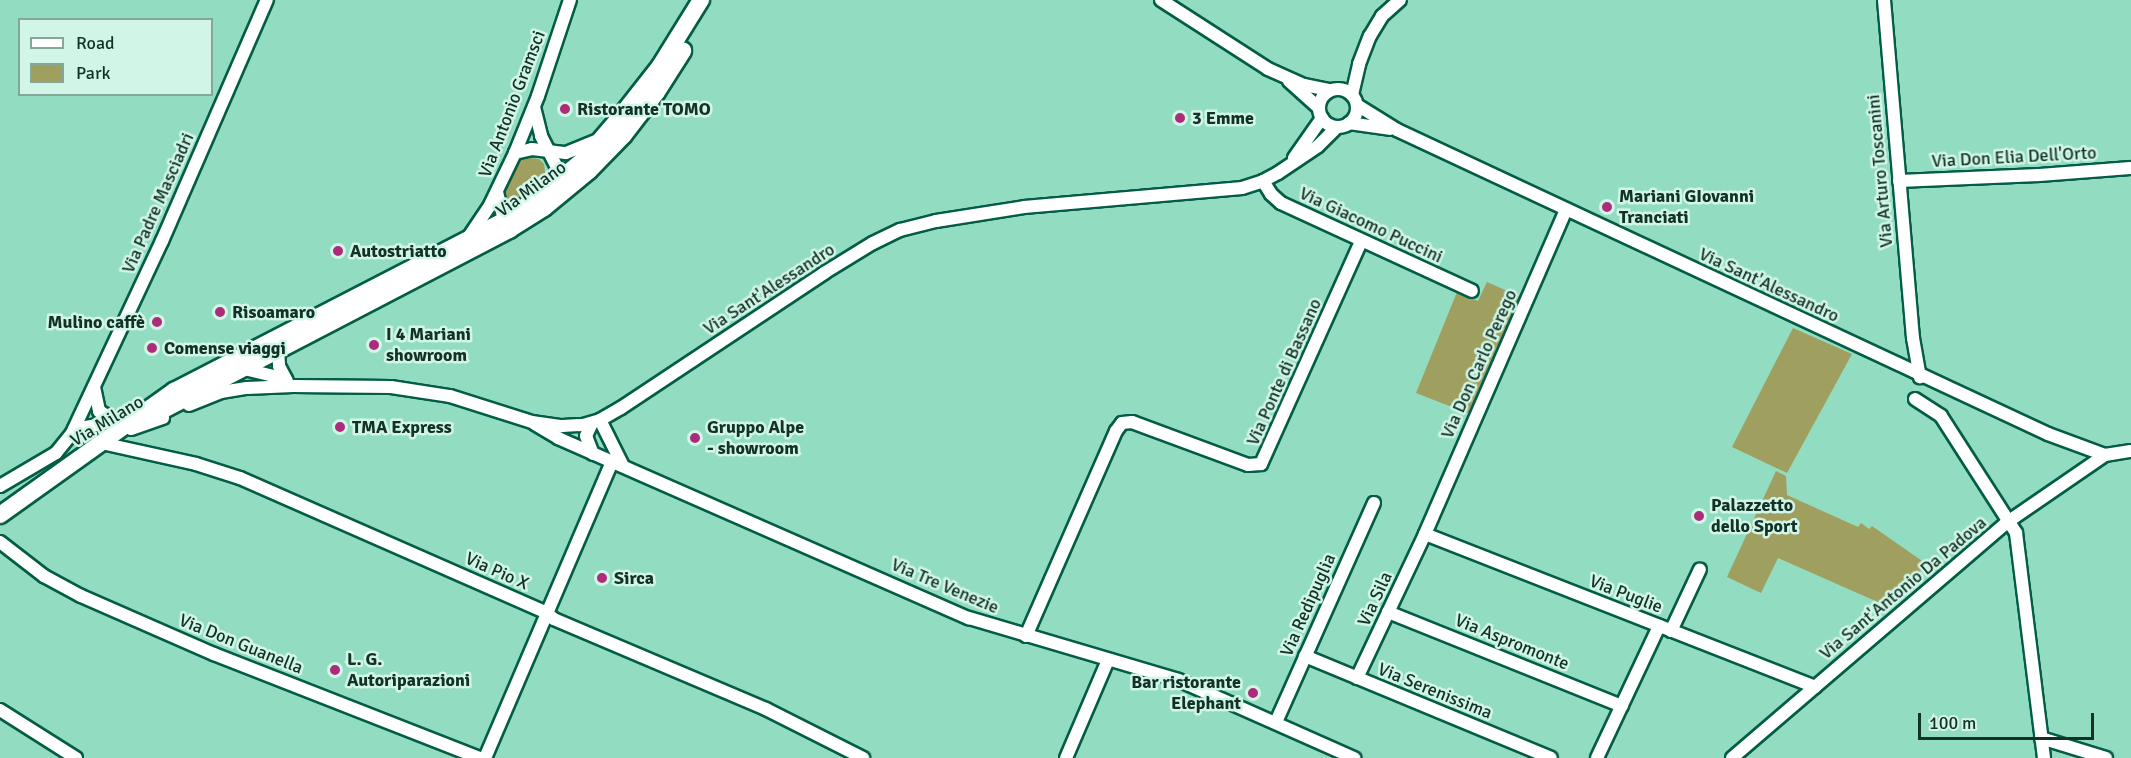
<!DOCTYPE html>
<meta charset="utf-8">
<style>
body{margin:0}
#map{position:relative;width:2131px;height:758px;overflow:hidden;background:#92ddc1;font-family:Signika,sans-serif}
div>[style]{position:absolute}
.green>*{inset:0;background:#9f9f5f}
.roads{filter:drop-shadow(2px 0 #035d46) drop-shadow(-2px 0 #035d46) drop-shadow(0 2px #035d46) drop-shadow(0 -2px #035d46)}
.minor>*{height:12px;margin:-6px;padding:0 6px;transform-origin:6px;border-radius:6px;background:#fff}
.minor>.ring{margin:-6px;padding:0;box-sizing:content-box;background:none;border:12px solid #fff;border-radius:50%}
.major>*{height:16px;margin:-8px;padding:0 8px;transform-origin:8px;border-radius:8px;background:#fff}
.dots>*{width:16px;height:16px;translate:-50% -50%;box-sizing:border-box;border:3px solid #d1f5e7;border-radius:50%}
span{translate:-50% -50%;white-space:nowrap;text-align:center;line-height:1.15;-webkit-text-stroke:5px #d1f5e7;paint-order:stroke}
.street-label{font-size:18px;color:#133227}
.poi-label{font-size:18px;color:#133227;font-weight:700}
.left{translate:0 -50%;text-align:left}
.right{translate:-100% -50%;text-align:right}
.legend{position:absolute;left:18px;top:18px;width:195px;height:78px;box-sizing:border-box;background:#d1f5e7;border:2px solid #85a79a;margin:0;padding:8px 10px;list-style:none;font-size:18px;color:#133227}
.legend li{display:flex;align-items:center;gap:12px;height:30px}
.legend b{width:30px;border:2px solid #85a79a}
.scale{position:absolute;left:1918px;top:713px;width:176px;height:27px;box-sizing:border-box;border:3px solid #133227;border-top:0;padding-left:8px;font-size:18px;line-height:21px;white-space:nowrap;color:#133227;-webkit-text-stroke:4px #d1f5e7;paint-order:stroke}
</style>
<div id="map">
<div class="green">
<div style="clip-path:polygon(524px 157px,539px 159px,544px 164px,546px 180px,506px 208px,502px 199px,504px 190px,519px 161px)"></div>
<div style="clip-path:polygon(1487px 282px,1525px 299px,1475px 416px,1416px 393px,1457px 292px,1478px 301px)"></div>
<div style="clip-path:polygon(1793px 328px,1852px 354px,1787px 473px,1732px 447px)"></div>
<div style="clip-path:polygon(1776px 471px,1786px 476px,1787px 495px,1858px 527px,1861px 523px,1869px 529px,1872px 526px,1928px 565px,1894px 594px,1889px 607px,1778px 558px,1761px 593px,1727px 577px)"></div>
</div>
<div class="roads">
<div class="minor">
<div style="left:1161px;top:0;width:127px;rotate:32.8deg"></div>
<div style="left:1268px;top:69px;width:39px;rotate:24deg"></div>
<div style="left:1304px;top:85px;width:25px;rotate:11deg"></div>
<div style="left:1884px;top:0;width:339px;rotate:85.1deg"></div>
<div style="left:1913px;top:338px;width:40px;rotate:80deg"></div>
<div style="left:1289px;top:81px;width:40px;rotate:42deg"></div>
<div class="ring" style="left:1319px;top:89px;width:26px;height:26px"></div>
<div style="left:1352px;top:95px;width:32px;rotate:-77deg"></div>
<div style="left:1359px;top:64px;width:30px;rotate:-69deg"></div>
<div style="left:1370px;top:36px;width:23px;rotate:-59deg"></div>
<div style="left:1382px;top:16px;width:24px;rotate:-42deg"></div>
<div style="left:1357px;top:105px;width:47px;rotate:32deg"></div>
<div style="left:1397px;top:130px;width:718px;rotate:25.03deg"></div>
<div style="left:2048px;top:434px;width:61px;rotate:20.2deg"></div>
<div style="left:2105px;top:455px;width:26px;rotate:-9deg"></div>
<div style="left:534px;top:107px;width:30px;rotate:76deg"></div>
<div style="left:541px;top:136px;width:37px;rotate:63deg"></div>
<div style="left:558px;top:169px;width:17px;rotate:87deg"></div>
<div style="left:1349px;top:123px;width:41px;rotate:8.3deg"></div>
<div style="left:515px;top:153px;width:17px;rotate:-13deg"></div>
<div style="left:532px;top:149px;width:34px;rotate:7deg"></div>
<div style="left:566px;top:153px;width:31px;rotate:-22deg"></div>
<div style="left:1294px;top:158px;width:49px;rotate:-55deg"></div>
<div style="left:1263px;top:181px;width:15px;rotate:58deg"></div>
<div style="left:1271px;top:194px;width:13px;rotate:42deg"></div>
<div style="left:1281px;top:203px;width:210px;rotate:24.7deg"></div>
<div style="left:1899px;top:181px;width:140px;rotate:-2.5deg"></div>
<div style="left:2039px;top:175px;width:92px;rotate:-4.4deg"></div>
<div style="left:497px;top:192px;width:30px;rotate:76deg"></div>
<div style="left:504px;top:221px;width:8px;rotate:14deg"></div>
<div style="left:468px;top:238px;width:40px;rotate:-56deg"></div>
<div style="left:490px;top:205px;width:58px;rotate:-64.3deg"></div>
<div style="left:515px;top:153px;width:61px;rotate:-68deg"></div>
<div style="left:538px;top:96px;width:101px;rotate:-71.6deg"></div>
<div style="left:278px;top:350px;width:16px;rotate:86deg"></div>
<div style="left:279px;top:366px;width:17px;rotate:62deg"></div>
<div style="left:240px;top:368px;width:47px;rotate:13.4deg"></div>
<div style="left:94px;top:387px;width:25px;rotate:78deg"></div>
<div style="left:99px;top:411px;width:17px;rotate:31deg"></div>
<div style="left:1915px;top:399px;width:31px;rotate:33deg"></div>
<div style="left:1941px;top:416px;width:139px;rotate:57.3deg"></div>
<div style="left:2016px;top:533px;width:227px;rotate:82.9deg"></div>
<div style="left:189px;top:405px;width:35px;rotate:-22deg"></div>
<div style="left:221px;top:392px;width:26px;rotate:-9deg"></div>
<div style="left:247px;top:388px;width:46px;rotate:-2.5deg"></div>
<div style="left:293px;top:386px;width:98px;rotate:0.6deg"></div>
<div style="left:391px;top:387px;width:60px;rotate:8.7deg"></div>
<div style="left:450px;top:396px;width:86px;rotate:17.6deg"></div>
<div style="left:532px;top:422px;width:30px;rotate:8deg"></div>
<div style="left:562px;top:426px;width:21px;rotate:-3deg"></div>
<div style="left:583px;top:425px;width:18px;rotate:-16deg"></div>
<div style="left:600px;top:420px;width:24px;rotate:-30deg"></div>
<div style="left:621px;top:408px;width:244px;rotate:-33.6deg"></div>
<div style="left:824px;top:273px;width:57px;rotate:-31.5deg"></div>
<div style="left:873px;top:243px;width:30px;rotate:-26deg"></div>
<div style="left:900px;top:230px;width:37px;rotate:-14deg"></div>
<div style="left:936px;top:221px;width:89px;rotate:-9deg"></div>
<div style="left:1024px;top:207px;width:219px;rotate:-5deg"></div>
<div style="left:1242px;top:188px;width:22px;rotate:-18deg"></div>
<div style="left:1263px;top:181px;width:17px;rotate:-28deg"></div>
<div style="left:1278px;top:173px;width:48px;rotate:-34deg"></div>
<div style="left:1318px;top:146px;width:27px;rotate:-45deg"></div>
<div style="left:600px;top:420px;width:51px;rotate:63.4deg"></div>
<div style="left:592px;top:423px;width:14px;rotate:115deg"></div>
<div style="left:586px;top:436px;width:19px;rotate:69deg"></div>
<div style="left:535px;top:424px;width:27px;rotate:31deg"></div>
<div style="left:558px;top:438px;width:449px;rotate:23.7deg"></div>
<div style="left:969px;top:618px;width:218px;rotate:16.5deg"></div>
<div style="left:1178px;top:680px;width:193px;rotate:23.9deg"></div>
<div style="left:74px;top:429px;width:28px;rotate:-10deg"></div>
<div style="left:102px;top:424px;width:39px;rotate:-21deg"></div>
<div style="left:131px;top:429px;width:34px;rotate:-19deg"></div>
<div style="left:106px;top:444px;width:92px;rotate:12.5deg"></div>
<div style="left:196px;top:464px;width:46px;rotate:17.7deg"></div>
<div style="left:240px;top:478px;width:335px;rotate:23.7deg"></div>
<div style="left:547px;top:613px;width:9px;rotate:41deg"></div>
<div style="left:554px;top:619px;width:230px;rotate:23deg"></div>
<div style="left:766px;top:709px;width:109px;rotate:26.8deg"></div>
<div style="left:0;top:486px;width:65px;rotate:-30.5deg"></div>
<div style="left:56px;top:453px;width:26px;rotate:-51deg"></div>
<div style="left:72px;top:433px;width:212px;rotate:-64.9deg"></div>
<div style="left:162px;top:241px;width:263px;rotate:-66.5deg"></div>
<div style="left:1425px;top:534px;width:419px;rotate:21.4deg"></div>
<div style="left:0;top:542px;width:56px;rotate:37.7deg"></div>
<div style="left:44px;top:576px;width:42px;rotate:28.4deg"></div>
<div style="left:81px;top:596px;width:145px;rotate:23.6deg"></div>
<div style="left:214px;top:654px;width:285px;rotate:21.4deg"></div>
<div style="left:1388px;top:612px;width:252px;rotate:21.9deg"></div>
<div style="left:1671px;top:631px;width:68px;rotate:-64.9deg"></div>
<div style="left:1026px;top:636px;width:224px;rotate:-66.3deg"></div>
<div style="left:1116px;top:431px;width:10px;rotate:-53deg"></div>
<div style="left:1122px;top:423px;width:10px;rotate:-6deg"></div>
<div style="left:1132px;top:422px;width:124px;rotate:20.3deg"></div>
<div style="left:1248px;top:465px;width:13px;rotate:-4deg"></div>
<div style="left:1261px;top:464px;width:244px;rotate:-65.8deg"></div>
<div style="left:1305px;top:656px;width:266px;rotate:22.5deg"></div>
<div style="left:1357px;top:678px;width:159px;rotate:-64.7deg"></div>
<div style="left:1425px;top:534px;width:354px;rotate:-66.5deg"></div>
<div style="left:0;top:710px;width:90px;rotate:32.3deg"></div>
<div style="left:1276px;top:722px;width:240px;rotate:-65.9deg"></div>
<div style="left:2041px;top:738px;width:68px;rotate:17.1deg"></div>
<div style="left:485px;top:758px;width:323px;rotate:-66.8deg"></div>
<div style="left:1066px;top:758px;width:107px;rotate:-66.8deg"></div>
<div style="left:1597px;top:758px;width:146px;rotate:-64.8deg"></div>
<div style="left:1732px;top:758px;width:365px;rotate:-40.6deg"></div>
<div style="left:2009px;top:521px;width:116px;rotate:-34.5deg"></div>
</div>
<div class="major">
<div style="left:152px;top:416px;width:403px;rotate:-27.5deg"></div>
<div style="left:509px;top:230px;width:41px;rotate:-32.2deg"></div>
<div style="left:544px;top:208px;width:58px;rotate:-39.4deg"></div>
<div style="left:589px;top:171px;width:50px;rotate:-45.8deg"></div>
<div style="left:624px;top:135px;width:54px;rotate:-52.5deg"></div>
<div style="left:657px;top:92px;width:49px;rotate:-57.6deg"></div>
<div style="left:0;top:515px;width:214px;rotate:-35.5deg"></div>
<div style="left:174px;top:391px;width:371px;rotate:-27.3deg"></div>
<div style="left:504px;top:221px;width:47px;rotate:-35.4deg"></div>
<div style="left:542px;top:194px;width:55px;rotate:-39.8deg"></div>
<div style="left:584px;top:159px;width:55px;rotate:-49.4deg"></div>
<div style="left:620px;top:117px;width:65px;rotate:-51.9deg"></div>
<div style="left:660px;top:66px;width:78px;rotate:-58.2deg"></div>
</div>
</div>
<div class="dots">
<div style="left:565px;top:109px;background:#ad2c79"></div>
<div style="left:1180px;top:118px;background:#ad2c79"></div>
<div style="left:1607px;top:207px;background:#ad2c79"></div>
<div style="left:338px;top:251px;background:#ad2c79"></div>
<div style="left:220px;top:312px;background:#ad2c79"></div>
<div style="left:157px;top:322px;background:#ad2c79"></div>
<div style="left:374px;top:345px;background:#ad2c79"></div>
<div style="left:152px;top:348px;background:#ad2c79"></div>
<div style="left:340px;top:427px;background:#ad2c79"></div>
<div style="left:695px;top:438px;background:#ad2c79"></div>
<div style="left:1699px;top:516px;background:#ad2c79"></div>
<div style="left:602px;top:578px;background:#ad2c79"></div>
<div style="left:335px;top:670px;background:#ad2c79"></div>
<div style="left:1253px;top:693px;background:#ad2c79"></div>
</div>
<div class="street-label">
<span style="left:512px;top:104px;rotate:-69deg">Via Antonio Gramsci</span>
<span style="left:2014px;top:157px;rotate:-3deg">Via Don Elia Dell'Orto</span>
<span style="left:1880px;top:171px;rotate:-95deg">Via Arturo Toscanini</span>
<span style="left:531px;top:189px;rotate:-36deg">Via Milano</span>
<span style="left:158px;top:203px;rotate:-66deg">Via Padre Masciadri</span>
<span style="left:1371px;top:225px;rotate:25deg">Via Giacomo Puccini</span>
<span style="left:1769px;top:285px;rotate:25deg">Via Sant'Alessandro</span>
<span style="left:769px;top:289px;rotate:-33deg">Via Sant'Alessandro</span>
<span style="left:1479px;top:364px;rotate:-66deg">Via Don Carlo Perego</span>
<span style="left:1284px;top:372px;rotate:-66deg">Via Ponte di Bassano</span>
<span style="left:107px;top:421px;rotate:-31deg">Via Milano</span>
<span style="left:497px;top:571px;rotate:24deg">Via Pio X</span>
<span style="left:945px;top:586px;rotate:23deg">Via Tre Venezie</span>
<span style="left:1903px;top:588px;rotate:-40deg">Via Sant'Antonio Da Padova</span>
<span style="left:1626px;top:594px;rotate:21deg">Via Puglie</span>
<span style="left:1375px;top:599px;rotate:-65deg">Via Sila</span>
<span style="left:1308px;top:605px;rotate:-66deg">Via Redipuglia</span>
<span style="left:1512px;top:642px;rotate:22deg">Via Aspromonte</span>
<span style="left:241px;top:644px;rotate:22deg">Via Don Guanella</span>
<span style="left:1435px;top:691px;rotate:22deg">Via Serenissima</span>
</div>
<div class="poi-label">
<span class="left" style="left:577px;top:109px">Ristorante TOMO</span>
<span class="left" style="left:1192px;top:118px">3 Emme</span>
<span class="left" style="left:1619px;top:207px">Mariani GIovanni<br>Tranciati</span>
<span class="left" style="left:350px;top:251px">Autostriatto</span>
<span class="left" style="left:232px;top:312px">Risoamaro</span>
<span class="right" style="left:145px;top:322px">Mulino caffè</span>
<span class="left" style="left:386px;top:345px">I 4 Mariani<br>showroom</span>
<span class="left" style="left:164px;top:348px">Comense viaggi</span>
<span class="left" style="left:352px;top:427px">TMA Express</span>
<span class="left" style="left:707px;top:438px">Gruppo Alpe<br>- showroom</span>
<span class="left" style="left:1711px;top:516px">Palazzetto<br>dello Sport</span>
<span class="left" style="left:614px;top:578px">Sirca</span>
<span class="left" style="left:347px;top:670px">L. G.<br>Autoriparazioni</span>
<span class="right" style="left:1241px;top:693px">Bar ristorante<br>Elephant</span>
</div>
<ul class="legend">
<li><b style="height:8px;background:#fff"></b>Road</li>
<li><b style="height:16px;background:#9f9f5f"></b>Park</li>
</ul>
<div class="scale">100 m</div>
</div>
